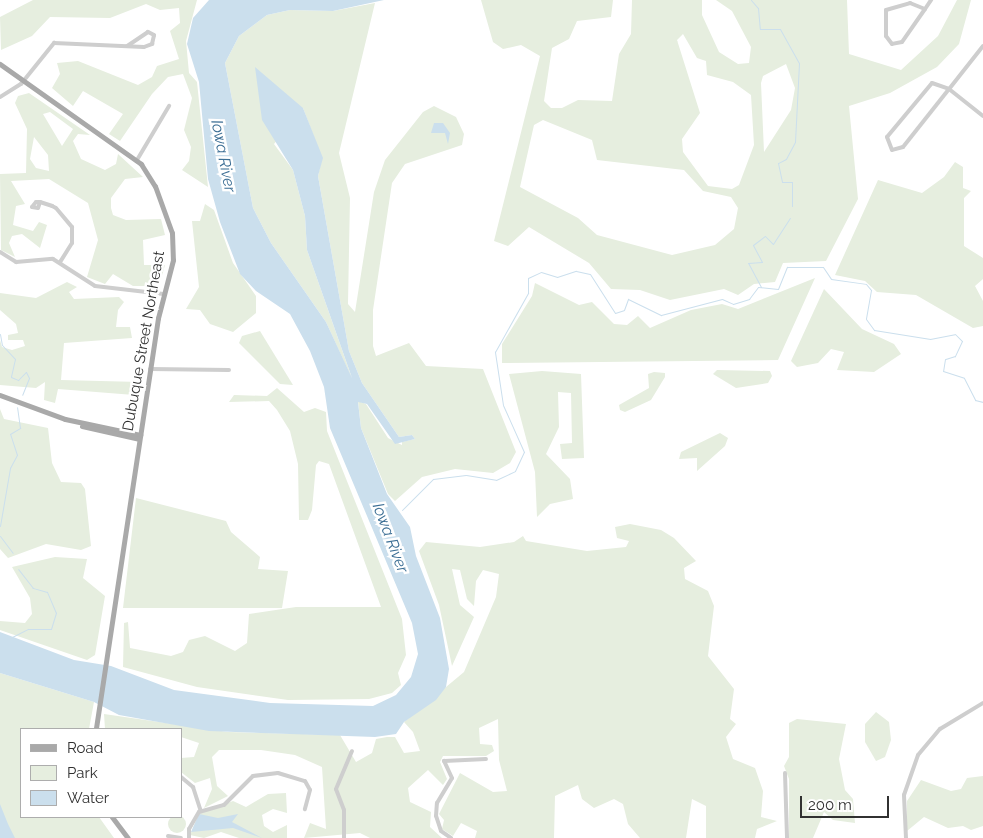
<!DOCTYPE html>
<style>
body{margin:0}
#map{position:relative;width:983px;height:838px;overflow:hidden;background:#fff;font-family:Raleway,sans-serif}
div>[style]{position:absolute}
.green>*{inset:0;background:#e6eedf}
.round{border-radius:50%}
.water>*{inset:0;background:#cbdfed}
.stream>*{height:1px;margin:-0.5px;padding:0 0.5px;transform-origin:0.5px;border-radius:0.5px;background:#cbdfed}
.minor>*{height:4px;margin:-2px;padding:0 2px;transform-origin:2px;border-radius:2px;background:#cecece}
.major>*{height:5px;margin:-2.5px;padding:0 2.5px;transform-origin:2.5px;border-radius:2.5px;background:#a9a9a9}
span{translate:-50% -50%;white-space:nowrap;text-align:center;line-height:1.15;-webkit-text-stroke:5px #fff;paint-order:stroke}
.street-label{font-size:15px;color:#313131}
.water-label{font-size:16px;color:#3d6f95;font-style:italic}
.legend{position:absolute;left:20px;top:728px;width:162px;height:90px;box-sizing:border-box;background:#fff;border:1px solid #adadad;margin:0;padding:6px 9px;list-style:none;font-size:15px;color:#313131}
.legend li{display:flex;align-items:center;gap:10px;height:25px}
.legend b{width:25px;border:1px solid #adadad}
.scale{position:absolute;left:800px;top:796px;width:89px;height:22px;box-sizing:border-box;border:2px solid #313131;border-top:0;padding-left:6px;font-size:15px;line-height:18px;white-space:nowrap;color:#313131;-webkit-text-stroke:4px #fff;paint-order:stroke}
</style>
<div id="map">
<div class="green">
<div style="clip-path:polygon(33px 0,197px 0,186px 41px,189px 73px,197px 82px,208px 187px,182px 170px,189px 161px,191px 147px,184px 130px,192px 98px,183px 74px,168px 77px,152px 94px,120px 141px,109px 134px,123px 114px,83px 91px,73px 106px,52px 88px,60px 74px,57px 63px,78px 61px,138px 85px,152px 77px,157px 66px,179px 59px,170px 31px,180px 23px,179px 8px,160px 10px,146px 4px,110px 18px,50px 17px,32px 36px,1px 50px,0 17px)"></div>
<div style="clip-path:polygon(evenodd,481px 0,613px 0,611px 17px,577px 21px,569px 39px,552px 48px,544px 101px,551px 108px,562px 108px,578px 100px,612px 101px,619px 54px,631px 34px,632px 0,702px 0,702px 15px,719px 52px,738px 64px,749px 63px,751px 47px,732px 11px,716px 0,847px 0,849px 54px,901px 70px,938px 36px,957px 0,971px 0,959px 44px,937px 67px,890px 93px,849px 106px,858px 199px,826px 261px,783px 263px,775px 282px,754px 284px,738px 295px,724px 289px,670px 300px,640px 290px,611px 289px,589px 263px,529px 227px,508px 246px,494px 241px,540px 56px,521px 45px,503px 49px,493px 42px,481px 0,683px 34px,697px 58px,706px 61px,707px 75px,733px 82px,751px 95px,754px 145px,739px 185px,732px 189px,708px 186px,683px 152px,682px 139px,700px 113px,677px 40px,683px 34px,481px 0,786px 64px,795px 88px,791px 110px,764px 152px,761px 83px,763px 76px,786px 64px,481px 0,543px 120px,592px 140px,597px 160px,684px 170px,703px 191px,731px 197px,738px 208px,734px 229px,715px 245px,672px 255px,597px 235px,578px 218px,520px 187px,534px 125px,543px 120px)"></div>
<div style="clip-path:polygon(375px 3px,339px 153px,350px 198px,348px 304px,355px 312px,374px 192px,385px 160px,423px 112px,434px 106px,456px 117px,464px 134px,462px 145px,405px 164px,392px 183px,373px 310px,373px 346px,376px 356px,409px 343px,426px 366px,483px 369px,516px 452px,510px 463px,493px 473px,455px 469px,422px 477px,395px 501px,388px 494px,361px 428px,358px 401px,366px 404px,388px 438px,402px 445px,402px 442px,415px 439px,412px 435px,399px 437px,362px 383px,349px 351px,318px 176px,322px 158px,303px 108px,274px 144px,293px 170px,305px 216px,307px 250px,353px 381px,326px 322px,271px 243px,253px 208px,225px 63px,239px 36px,267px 15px,290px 10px,333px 11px)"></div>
<div style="clip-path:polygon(evenodd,29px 93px,90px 135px,78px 134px,73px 141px,81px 159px,105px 170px,116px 164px,118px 154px,143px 177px,125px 179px,111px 198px,111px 208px,113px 215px,126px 220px,161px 219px,165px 235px,143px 240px,144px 265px,165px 265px,159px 286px,133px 286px,113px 274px,105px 284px,87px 277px,98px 240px,88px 203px,49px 179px,11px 181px,25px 204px,16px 206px,13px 225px,33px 231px,39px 222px,47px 225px,40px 248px,22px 234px,12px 236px,9px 243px,15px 257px,1px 250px,0 174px,26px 173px,27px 129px,15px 103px,18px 96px,29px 93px,50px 112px,73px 129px,62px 146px,43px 114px,50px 112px,29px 93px,34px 137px,48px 155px,49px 171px,36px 168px,30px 159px,34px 137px)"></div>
<div style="clip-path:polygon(955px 162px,963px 167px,963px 188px,971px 191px,964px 198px,964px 246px,983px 258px,983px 279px,975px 286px,983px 301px,983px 326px,973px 328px,916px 295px,877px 292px,865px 281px,835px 275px,878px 180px,922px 193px,944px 177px)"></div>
<div style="clip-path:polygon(205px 204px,214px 210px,233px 263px,256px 296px,256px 313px,233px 332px,210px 324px,200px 310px,186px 309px,199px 287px,192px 221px,200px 221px)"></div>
<div style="clip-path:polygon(815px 278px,778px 360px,502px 363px,502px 344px,532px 296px,535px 283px,579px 305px,592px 302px,614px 324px,627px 325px,638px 316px,650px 328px,691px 310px,722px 304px,738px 309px)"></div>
<div style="clip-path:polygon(67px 282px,77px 287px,69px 292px,74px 299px,119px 297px,124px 302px,118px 310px,116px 327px,130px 327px,132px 338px,64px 343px,61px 380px,140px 382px,134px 395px,58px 389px,55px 403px,44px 400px,45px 382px,36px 388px,0 385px,0 340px,2px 347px,12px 350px,25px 346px,23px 340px,8px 340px,8px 335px,18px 333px,16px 324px,0 310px,0 293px,36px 298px)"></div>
<div style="clip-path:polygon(824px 289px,862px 329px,894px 344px,901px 354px,874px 372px,837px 370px,844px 352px,831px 349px,818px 363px,797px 367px,791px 361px)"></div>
<div style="clip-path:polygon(260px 331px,293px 385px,280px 384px,239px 343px,242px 336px)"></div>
<div style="clip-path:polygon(717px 370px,770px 371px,772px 376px,768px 383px,736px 388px,713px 374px)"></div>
<div style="clip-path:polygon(542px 371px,581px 374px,584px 458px,562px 459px,560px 444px,572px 443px,571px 393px,558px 392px,559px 427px,546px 454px,570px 479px,573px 499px,550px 504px,537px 517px,535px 472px,509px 374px)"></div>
<div style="clip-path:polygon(654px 372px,665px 373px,665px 377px,651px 400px,625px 412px,620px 410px,619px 405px,649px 388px,648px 374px)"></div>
<div style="clip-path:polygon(277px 388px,304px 412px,315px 408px,326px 412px,327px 431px,402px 619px,406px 655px,398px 673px,401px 685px,392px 693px,369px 699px,288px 700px,197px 687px,123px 667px,124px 623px,128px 622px,130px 648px,171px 656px,183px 652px,189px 640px,205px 636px,235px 651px,247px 643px,249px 614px,296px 607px,381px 607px,329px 464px,319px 461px,316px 465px,312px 510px,308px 520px,299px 520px,298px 464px,290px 431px,277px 410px,269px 401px,229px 402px,234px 395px,267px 396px)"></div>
<div style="clip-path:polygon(0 409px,4px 419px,48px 428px,52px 463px,61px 482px,81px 483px,85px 489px,91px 546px,81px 550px,46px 544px,8px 558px,0 549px)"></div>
<div style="clip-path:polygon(720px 433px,728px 438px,725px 446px,697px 471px,697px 458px,679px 459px,681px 452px)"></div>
<div style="clip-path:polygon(136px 498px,226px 521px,231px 532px,260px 557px,258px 569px,288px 571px,282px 608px,123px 608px)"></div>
<div style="clip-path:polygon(630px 524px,661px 530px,674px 538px,696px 561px,684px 568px,685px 579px,708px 591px,714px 606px,708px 656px,734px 689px,730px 719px,736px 724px,726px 737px,733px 759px,755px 768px,763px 791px,761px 817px,777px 821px,757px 829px,755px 838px,706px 838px,706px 806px,692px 799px,686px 838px,640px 838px,628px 824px,623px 804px,614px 799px,594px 808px,582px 799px,578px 785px,555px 796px,554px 838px,475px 838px,477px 831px,461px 823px,453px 836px,442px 829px,444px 820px,439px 814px,460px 773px,493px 792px,507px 791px,499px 760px,498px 719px,479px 728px,480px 744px,492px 745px,494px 751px,486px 756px,443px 756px,440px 762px,447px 779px,443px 785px,428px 770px,408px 788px,410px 802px,431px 812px,430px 827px,442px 838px,370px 838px,360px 833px,304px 838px,310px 823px,326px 829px,322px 767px,295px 755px,261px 750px,219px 750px,212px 757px,217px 786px,228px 796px,204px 808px,212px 789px,210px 778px,195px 783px,181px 772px,181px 758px,194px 757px,199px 743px,181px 737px,181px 729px,105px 729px,104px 714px,228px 732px,340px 735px,356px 762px,372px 753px,376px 739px,387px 737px,395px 737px,404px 753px,420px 751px,413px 732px,404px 722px,464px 672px,496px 597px,499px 574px,483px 570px,476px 581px,474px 606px,467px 599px,460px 570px,452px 569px,460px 605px,474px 617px,452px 666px,439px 605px,419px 551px,426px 542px,480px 547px,514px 542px,523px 536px,526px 541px,587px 551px,626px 547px,629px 541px,617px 538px,615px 527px)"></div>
<div style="clip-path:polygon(55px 557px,87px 559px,83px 578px,105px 596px,95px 655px,87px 660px,0 630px,0 621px,25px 623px,32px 614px,30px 598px,12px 567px)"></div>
<div style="clip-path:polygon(0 673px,94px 702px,89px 729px,21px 729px,21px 817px,99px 817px,114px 838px,0 838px)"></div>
<div style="clip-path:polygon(876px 712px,889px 722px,891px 740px,885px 757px,876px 761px,865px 742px,865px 724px)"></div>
<div style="clip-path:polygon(797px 719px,846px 724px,839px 759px,845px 790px,853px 799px,855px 823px,833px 820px,824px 812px,813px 838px,789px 838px,789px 779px,784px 766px,789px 757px,789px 723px)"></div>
<div style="clip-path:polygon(983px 776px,983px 826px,971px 830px,963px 826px,948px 828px,924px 817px,907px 831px,907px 801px,921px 780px,951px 791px,961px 789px,967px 778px)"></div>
<div style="clip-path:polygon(286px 793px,287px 813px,273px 809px,262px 815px,264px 826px,273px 832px,287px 825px,287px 838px,239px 838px,221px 832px,204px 838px,190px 835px,199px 814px,233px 801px,246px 807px,268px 794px)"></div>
<div class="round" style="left:168px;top:815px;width:18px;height:18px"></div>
</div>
<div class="water">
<div style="clip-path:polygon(209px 0,384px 0,333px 11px,290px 10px,267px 15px,239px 36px,225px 63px,253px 208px,271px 243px,326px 322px,352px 378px,307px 250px,305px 216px,293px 170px,262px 120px,255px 67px,303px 108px,323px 158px,318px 176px,349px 351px,362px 383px,399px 437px,412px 435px,415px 439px,395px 444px,367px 404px,358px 402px,361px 428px,387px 494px,410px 527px,416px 556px,440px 618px,449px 669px,446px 687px,436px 700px,404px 722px,396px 734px,375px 737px,209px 731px,119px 715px,94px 702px,0 673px,0 632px,74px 660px,111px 666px,174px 690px,270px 703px,373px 706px,396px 695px,411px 677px,418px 654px,412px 623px,330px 428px,324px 387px,310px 351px,290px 314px,256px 291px,240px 274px,220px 222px,208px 179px,199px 82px,187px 44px,193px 18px)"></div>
<div style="clip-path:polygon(434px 123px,443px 123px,450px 133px,448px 144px,445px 133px,431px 133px)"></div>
<div style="clip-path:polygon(0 804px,8px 824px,15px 838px,0 838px)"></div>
<div style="clip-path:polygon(199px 814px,218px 818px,238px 814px,232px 822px,262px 838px,233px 828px,191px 832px)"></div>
</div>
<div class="stream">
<div style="left:751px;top:0;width:11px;rotate:49deg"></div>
<div style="left:758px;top:8px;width:21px;rotate:85deg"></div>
<div style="left:760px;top:29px;width:20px"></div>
<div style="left:780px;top:29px;width:39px;rotate:61deg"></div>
<div style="left:799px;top:63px;width:79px;rotate:92.9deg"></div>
<div style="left:795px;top:142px;width:19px;rotate:118deg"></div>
<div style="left:786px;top:159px;width:9px;rotate:153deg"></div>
<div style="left:778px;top:163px;width:19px;rotate:78deg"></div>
<div style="left:782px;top:182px;width:10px"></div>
<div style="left:792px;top:182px;width:24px;rotate:90deg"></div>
<div style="left:761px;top:287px;width:27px;rotate:-118deg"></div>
<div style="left:748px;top:263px;width:14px;rotate:-4deg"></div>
<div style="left:762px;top:262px;width:19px;rotate:-118deg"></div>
<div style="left:753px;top:245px;width:15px;rotate:-37deg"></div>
<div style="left:765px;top:236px;width:11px;rotate:45deg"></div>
<div style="left:773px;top:244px;width:31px;rotate:-57deg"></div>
<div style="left:0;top:334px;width:11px;rotate:80deg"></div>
<div style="left:2px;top:345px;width:19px;rotate:47deg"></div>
<div style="left:15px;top:359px;width:18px;rotate:103deg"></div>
<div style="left:11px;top:377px;width:8px;rotate:23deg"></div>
<div style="left:18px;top:380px;width:11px;rotate:-45deg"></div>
<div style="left:26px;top:372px;width:7px;rotate:63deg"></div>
<div style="left:29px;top:378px;width:18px;rotate:112deg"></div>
<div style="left:402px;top:510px;width:44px;rotate:-45deg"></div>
<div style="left:433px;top:479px;width:33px;rotate:-7deg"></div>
<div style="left:466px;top:475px;width:30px;rotate:9deg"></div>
<div style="left:496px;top:480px;width:21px;rotate:-25deg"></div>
<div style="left:515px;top:471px;width:21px;rotate:-65deg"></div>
<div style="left:524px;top:452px;width:51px;rotate:-114.1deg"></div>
<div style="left:503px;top:405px;width:54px;rotate:-98.6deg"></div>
<div style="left:495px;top:352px;width:68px;rotate:-60.8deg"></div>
<div style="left:528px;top:293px;width:15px;rotate:-90deg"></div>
<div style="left:528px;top:278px;width:14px;rotate:-25deg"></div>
<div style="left:541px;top:272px;width:17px;rotate:17deg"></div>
<div style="left:557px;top:277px;width:20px;rotate:-18deg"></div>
<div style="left:576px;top:271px;width:14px;rotate:12deg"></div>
<div style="left:590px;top:274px;width:46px;rotate:57.3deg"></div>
<div style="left:615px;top:313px;width:9px;rotate:-18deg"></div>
<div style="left:624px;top:310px;width:12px;rotate:-70deg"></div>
<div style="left:628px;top:299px;width:37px;rotate:26deg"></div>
<div style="left:661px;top:315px;width:63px;rotate:-14.7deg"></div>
<div style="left:722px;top:299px;width:12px;rotate:24deg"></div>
<div style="left:733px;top:304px;width:17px;rotate:-17deg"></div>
<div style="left:749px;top:299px;width:15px;rotate:-53deg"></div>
<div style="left:758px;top:287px;width:20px;rotate:6deg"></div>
<div style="left:778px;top:289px;width:24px;rotate:-68deg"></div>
<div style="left:787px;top:267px;width:36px"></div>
<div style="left:823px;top:267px;width:14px;rotate:56deg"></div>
<div style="left:831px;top:279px;width:35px;rotate:8deg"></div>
<div style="left:866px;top:284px;width:8px;rotate:50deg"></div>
<div style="left:871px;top:290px;width:29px;rotate:100deg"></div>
<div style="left:866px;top:319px;width:14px;rotate:54deg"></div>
<div style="left:874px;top:330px;width:57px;rotate:9.1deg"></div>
<div style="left:930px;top:339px;width:25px;rotate:-11deg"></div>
<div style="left:955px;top:334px;width:10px;rotate:45deg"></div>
<div style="left:962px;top:341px;width:17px;rotate:115deg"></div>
<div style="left:955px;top:356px;width:10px;rotate:163deg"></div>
<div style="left:945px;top:359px;width:12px;rotate:99deg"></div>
<div style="left:943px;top:371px;width:22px;rotate:18deg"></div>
<div style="left:964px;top:378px;width:25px;rotate:63deg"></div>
<div style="left:975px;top:400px;width:8px;rotate:14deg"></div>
<div style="left:0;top:526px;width:59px;rotate:-80.2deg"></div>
<div style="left:10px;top:468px;width:15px;rotate:-62deg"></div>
<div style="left:17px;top:455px;width:22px;rotate:-108deg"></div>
<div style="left:10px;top:434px;width:12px;rotate:-31deg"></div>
<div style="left:20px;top:428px;width:21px;rotate:-98deg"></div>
<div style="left:0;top:536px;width:21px;rotate:53deg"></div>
<div style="left:12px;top:637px;width:18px;rotate:-27deg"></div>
<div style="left:28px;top:629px;width:23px"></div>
<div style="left:51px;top:629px;width:17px;rotate:-73deg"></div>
<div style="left:56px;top:613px;width:23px;rotate:-113deg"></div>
<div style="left:47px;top:592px;width:15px;rotate:-164deg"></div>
<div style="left:33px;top:588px;width:24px;rotate:-128deg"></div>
</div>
<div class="minor">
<div style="left:910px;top:3px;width:16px;rotate:22deg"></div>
<div style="left:925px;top:9px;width:40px;rotate:124.9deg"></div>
<div style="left:902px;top:42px;width:10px;rotate:169deg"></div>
<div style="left:892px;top:44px;width:10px;rotate:-127deg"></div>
<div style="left:886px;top:36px;width:26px;rotate:-90deg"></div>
<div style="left:886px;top:10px;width:25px;rotate:-16deg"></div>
<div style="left:925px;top:9px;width:11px;rotate:-56deg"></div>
<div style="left:983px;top:46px;width:55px;rotate:128.3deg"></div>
<div style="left:949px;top:89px;width:43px;rotate:38.5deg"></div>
<div style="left:932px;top:83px;width:18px;rotate:19deg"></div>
<div style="left:949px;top:89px;width:74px;rotate:128.4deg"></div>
<div style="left:903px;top:147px;width:11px;rotate:165deg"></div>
<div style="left:892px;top:150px;width:14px;rotate:-111deg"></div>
<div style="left:887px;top:137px;width:70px;rotate:-50.2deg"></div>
<div style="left:0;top:97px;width:25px;rotate:-32deg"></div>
<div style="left:21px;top:84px;width:53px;rotate:-51.2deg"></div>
<div style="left:54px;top:43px;width:90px;rotate:2.5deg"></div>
<div style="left:144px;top:47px;width:9px;rotate:-21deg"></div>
<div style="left:152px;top:44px;width:9px;rotate:-77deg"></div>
<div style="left:154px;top:35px;width:7px;rotate:-153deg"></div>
<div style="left:148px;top:32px;width:25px;rotate:146deg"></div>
<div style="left:137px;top:160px;width:63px;rotate:-59.3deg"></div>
<div style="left:40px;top:202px;width:6px;rotate:108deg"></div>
<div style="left:38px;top:208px;width:6px;rotate:-171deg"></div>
<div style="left:32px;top:207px;width:6px;rotate:-51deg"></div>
<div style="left:36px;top:202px;width:4px"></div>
<div style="left:40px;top:202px;width:13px;rotate:18deg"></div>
<div style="left:52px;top:206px;width:4px;rotate:27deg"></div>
<div style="left:56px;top:208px;width:25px;rotate:50deg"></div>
<div style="left:72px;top:227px;width:16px;rotate:90deg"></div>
<div style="left:72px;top:243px;width:22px;rotate:122deg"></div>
<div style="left:0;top:252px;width:19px;rotate:32deg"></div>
<div style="left:16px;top:262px;width:37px;rotate:-5deg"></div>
<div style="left:53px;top:259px;width:50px;rotate:32.7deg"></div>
<div style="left:95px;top:286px;width:69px;rotate:6.6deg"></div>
<div style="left:150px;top:369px;width:79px;rotate:0.7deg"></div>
<div style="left:785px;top:773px;width:65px;rotate:88.2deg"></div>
<div style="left:181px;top:777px;width:16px;rotate:40deg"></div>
<div style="left:193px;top:787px;width:25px;rotate:72deg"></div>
<div style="left:168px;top:836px;width:13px;rotate:9deg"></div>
<div style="left:189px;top:838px;width:9px;rotate:-90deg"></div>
<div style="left:189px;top:829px;width:20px;rotate:-60deg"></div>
<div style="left:199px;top:812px;width:26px;rotate:-16deg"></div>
<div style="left:224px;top:805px;width:41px;rotate:-45deg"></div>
<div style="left:253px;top:776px;width:25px;rotate:-7deg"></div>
<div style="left:278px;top:773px;width:28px;rotate:17deg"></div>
<div style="left:305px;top:781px;width:10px;rotate:61deg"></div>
<div style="left:310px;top:790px;width:20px;rotate:105deg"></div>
<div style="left:344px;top:838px;width:28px;rotate:-90deg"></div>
<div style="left:344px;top:810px;width:22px;rotate:-111deg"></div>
<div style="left:336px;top:789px;width:41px;rotate:-67.2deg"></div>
<div style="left:451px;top:838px;width:12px;rotate:-145deg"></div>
<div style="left:441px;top:831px;width:16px;rotate:-108deg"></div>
<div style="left:436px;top:816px;width:13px;rotate:-86deg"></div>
<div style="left:437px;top:803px;width:29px;rotate:-59deg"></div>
<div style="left:452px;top:778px;width:19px;rotate:-115deg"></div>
<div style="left:444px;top:761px;width:42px;rotate:-2.7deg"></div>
<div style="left:906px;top:838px;width:43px;rotate:-92.7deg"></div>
<div style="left:904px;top:795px;width:42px;rotate:-70.7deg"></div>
<div style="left:918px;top:755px;width:34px;rotate:-50deg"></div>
<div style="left:940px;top:729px;width:50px;rotate:-31.2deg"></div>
</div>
<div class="major">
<div style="left:0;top:64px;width:173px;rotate:35.3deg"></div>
<div style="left:141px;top:164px;width:26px;rotate:58deg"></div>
<div style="left:155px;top:186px;width:50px;rotate:70.1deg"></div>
<div style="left:172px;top:233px;width:27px;rotate:88deg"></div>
<div style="left:173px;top:260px;width:60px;rotate:104.5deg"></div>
<div style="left:158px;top:318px;width:416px;rotate:98.6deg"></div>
<div style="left:0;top:395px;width:69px;rotate:20.3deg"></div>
<div style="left:65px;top:419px;width:77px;rotate:12deg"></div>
<div style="left:82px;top:426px;width:58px;rotate:12.8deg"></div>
<div style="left:112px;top:817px;width:26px;rotate:53deg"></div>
</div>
<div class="street-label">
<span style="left:144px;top:341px;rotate:-80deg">Dubuque Street Northeast</span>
</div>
<div class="water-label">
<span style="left:223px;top:156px;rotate:79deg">Iowa River</span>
<span style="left:390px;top:538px;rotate:69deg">Iowa River</span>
</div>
<ul class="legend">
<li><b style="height:6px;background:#a9a9a9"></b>Road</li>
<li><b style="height:14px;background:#e6eedf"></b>Park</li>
<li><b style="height:14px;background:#cbdfed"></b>Water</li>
</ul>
<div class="scale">200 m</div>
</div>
